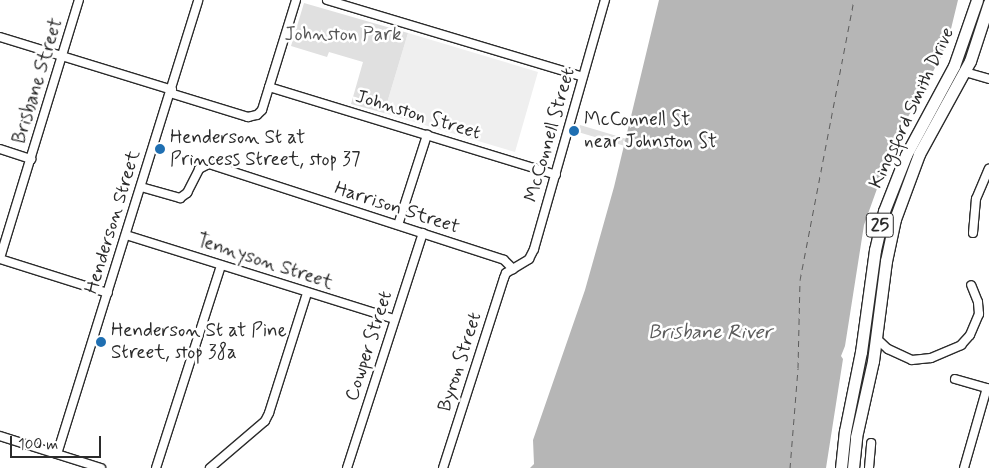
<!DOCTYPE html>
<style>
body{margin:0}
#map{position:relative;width:989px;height:468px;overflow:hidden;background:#fff;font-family:Mynerve,sans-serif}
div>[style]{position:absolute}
.built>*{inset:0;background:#efefef}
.green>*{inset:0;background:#e0e0e0}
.water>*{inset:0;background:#b6b6b6}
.ferry>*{height:1px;margin-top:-0.5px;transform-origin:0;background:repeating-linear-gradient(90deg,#5c5c5c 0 6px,transparent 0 11px)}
.roads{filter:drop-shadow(1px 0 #2b2b2b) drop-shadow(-1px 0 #2b2b2b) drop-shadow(0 1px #2b2b2b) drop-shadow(0 -1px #2b2b2b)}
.minor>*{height:8px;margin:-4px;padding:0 4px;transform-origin:4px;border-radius:4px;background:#fff}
.highway>*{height:11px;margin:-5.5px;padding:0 5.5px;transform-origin:5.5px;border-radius:5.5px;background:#fff}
.dots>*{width:14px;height:14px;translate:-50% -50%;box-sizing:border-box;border:2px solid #fff;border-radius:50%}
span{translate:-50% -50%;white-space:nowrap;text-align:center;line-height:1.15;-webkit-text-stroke:5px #fff;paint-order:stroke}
.shield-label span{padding:1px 4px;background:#fff;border:1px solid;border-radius:4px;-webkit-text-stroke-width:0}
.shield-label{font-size:18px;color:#2b2b2b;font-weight:700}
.park-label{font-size:19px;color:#585858}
.street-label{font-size:19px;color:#2b2b2b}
.poi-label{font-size:19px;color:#2b2b2b}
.left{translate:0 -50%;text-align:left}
.water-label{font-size:20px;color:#5c5c5c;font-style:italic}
.scale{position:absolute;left:10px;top:436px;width:91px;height:22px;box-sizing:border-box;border:2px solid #2b2b2b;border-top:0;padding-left:6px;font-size:15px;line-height:18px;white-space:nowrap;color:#2b2b2b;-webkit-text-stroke:4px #fff;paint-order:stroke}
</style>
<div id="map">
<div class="built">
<div style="clip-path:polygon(408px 33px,538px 72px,515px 152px,384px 113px)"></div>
</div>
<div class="green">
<div style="clip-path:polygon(304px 3px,408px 33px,384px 113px,351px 104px,363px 62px,329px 52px,327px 57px,291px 46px)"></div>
<div style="clip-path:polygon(580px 125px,627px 139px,625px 146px,578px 132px)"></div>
</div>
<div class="water">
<div style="clip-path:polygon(659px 0,958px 0,950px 33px,941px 57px,898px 135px,892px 141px,892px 147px,864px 225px,845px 346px,841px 356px,843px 359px,826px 468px,530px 468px,534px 464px,533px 440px,585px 290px,614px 187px)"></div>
</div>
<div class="ferry">
<div style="left:790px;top:468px;width:100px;rotate:-85.4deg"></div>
<div style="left:798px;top:368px;width:88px;rotate:-88.7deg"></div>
<div style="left:800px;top:280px;width:285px;rotate:-79.1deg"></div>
</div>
<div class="roads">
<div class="minor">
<div style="left:327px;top:0;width:267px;rotate:16.7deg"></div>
<div style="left:0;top:37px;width:180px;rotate:17.1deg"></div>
<div style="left:965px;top:72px;width:25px;rotate:16deg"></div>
<div style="left:269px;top:87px;width:300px;rotate:17deg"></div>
<div style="left:170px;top:93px;width:82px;rotate:17.1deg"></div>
<div style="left:248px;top:117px;width:9px;rotate:-13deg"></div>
<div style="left:257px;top:115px;width:7px;rotate:-45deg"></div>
<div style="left:262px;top:110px;width:115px;rotate:-72.8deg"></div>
<div style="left:0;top:149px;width:33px;rotate:18deg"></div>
<div style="left:141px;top:187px;width:41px;rotate:15.8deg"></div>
<div style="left:180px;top:198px;width:9px;rotate:-36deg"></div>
<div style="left:187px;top:193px;width:27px;rotate:-63deg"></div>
<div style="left:199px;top:169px;width:11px;rotate:-27deg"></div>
<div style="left:209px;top:164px;width:310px;rotate:18deg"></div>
<div style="left:504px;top:260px;width:13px;rotate:45deg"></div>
<div style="left:398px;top:225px;width:95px;rotate:-72.1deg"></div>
<div style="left:973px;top:233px;width:34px;rotate:-85deg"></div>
<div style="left:976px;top:199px;width:33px;rotate:-67deg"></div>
<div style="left:126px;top:235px;width:281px;rotate:17.4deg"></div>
<div style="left:0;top:258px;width:270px;rotate:-73deg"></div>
<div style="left:0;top:259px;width:113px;rotate:17.5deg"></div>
<div style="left:876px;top:338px;width:16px;rotate:43deg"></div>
<div style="left:888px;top:349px;width:26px;rotate:25deg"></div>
<div style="left:912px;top:360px;width:19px;rotate:-6deg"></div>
<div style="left:931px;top:358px;width:33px;rotate:-23deg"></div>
<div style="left:961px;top:345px;width:13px;rotate:-48deg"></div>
<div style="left:970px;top:335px;width:23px;rotate:-67deg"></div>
<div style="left:979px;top:314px;width:12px;rotate:-95deg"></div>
<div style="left:978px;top:302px;width:18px;rotate:-112deg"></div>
<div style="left:955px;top:379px;width:35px;rotate:16deg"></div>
<div style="left:0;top:436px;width:106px;rotate:17.6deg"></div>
<div style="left:57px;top:454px;width:475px;rotate:-72.7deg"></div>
<div style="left:156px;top:468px;width:213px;rotate:-72.2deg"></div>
<div style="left:210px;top:468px;width:72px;rotate:-40.5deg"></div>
<div style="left:265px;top:421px;width:9px;rotate:-63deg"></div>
<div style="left:269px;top:413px;width:126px;rotate:-72.4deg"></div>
<div style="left:347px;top:468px;width:247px;rotate:-72.1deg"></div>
<div style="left:443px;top:468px;width:200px;rotate:-72.2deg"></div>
<div style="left:504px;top:278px;width:5px;rotate:-68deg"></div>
<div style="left:506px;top:273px;width:27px;rotate:-31deg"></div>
<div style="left:529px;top:259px;width:11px;rotate:-63deg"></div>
<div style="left:534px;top:249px;width:259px;rotate:-74.1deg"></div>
<div style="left:869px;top:468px;width:25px;rotate:-85deg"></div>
<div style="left:964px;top:468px;width:83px;rotate:-74deg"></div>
</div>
<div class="highway">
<div style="left:841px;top:468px;width:37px;rotate:-84deg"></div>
<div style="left:845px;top:431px;width:81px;rotate:-78.6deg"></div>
<div style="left:861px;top:352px;width:103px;rotate:-82.2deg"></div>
<div style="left:875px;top:250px;width:40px;rotate:-77deg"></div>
<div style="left:884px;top:211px;width:60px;rotate:-68.6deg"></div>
<div style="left:906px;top:155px;width:101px;rotate:-61.7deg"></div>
<div style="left:954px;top:66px;width:70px;rotate:-70.8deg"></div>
<div style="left:853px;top:468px;width:31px;rotate:-84deg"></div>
<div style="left:856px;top:437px;width:78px;rotate:-77.4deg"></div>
<div style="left:873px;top:361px;width:101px;rotate:-82.6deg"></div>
<div style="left:886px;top:261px;width:43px;rotate:-77.9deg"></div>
<div style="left:895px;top:219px;width:69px;rotate:-69.7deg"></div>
<div style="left:919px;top:154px;width:106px;rotate:-61.3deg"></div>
<div style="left:970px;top:61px;width:61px;rotate:-71.9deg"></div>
</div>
</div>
<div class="dots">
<div style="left:574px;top:131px;background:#1f6fb2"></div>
<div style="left:160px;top:149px;background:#1f6fb2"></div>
<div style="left:101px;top:342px;background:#1f6fb2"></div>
</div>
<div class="shield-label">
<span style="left:880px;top:225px">25</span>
</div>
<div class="park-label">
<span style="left:343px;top:35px">Johnston Park</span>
</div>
<div class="street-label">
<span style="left:38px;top:81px;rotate:-73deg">Brisbane Street</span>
<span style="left:912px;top:108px;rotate:-65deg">Kingsford Smith Drive</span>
<span style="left:418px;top:115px;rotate:17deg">Johnston Street</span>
<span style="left:550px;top:135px;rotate:-74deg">McConnell Street</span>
<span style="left:397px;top:208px;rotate:18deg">Harrison Street</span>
<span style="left:113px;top:222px;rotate:-73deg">Henderson Street</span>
<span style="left:265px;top:262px;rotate:18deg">Tennyson Street</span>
<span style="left:369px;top:346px;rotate:-72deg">Cowper Street</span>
<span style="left:460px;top:362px;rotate:-72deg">Byron Street</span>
</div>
<div class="poi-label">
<span class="left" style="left:584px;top:131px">McConnell St<br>near Johnston St</span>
<span class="left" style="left:170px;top:149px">Henderson St at<br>Princess Street, stop 37</span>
<span class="left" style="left:111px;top:342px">Henderson St at Pine<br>Street, stop 38a</span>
</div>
<div class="water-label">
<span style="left:710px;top:332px">Brisbane River</span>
</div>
<div class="scale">100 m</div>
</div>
